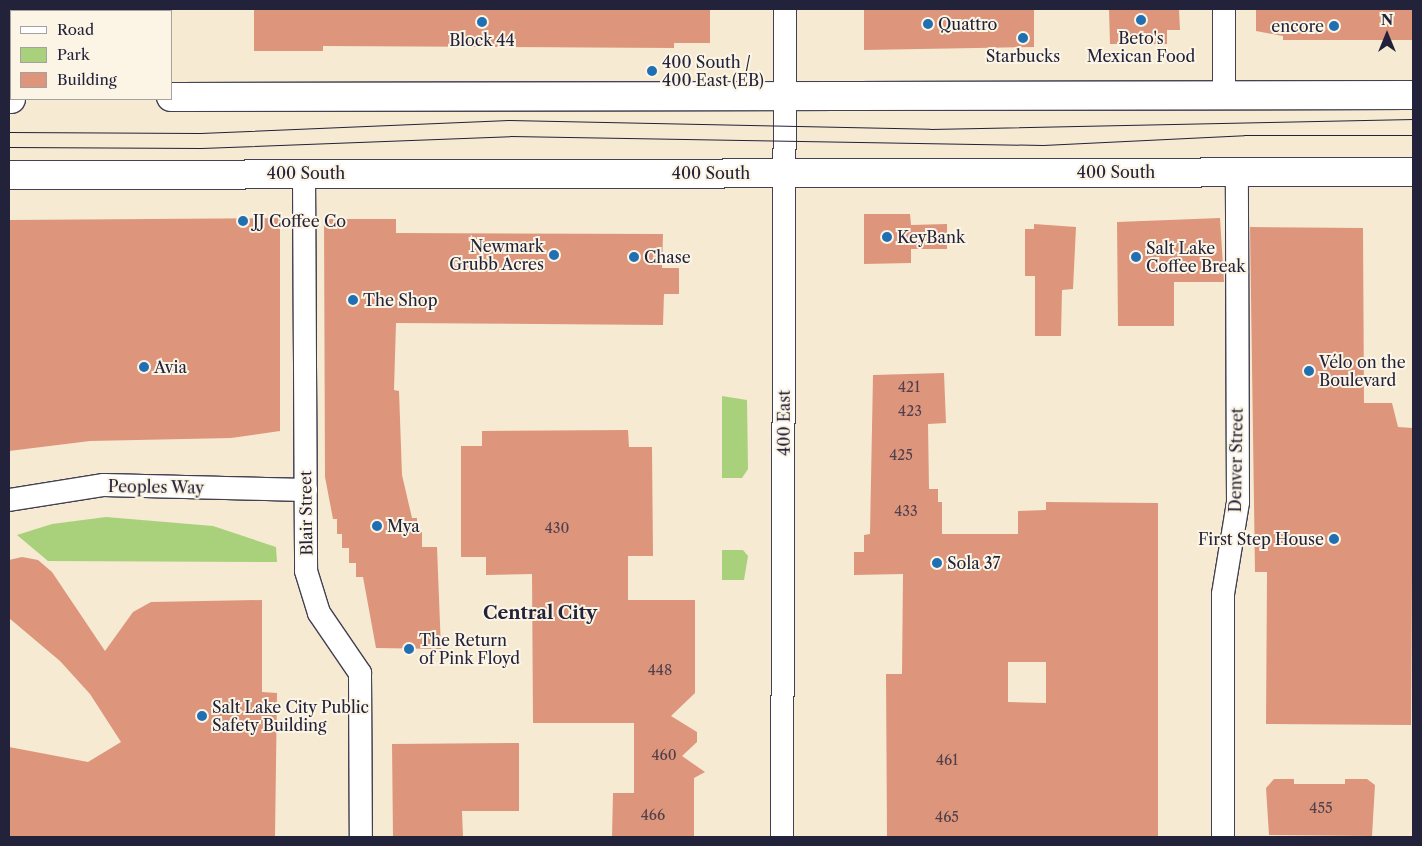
<!DOCTYPE html>
<meta charset="utf-8">
<style>
body{margin:0}
#map{position:relative;width:1422px;height:846px;overflow:hidden;background:#f6ead2;font-family:"Libre Caslon Text",serif}
div>[style]{position:absolute}
.green>*{inset:0;background:#a9d17c}
.building>*{inset:0;background:#dd967c}
.roads{filter:drop-shadow(1px 0 #424052) drop-shadow(-1px 0 #424052) drop-shadow(0 1px #424052) drop-shadow(0 -1px #424052)}
.street>*{height:22px;margin:-11px;padding:0 11px;transform-origin:11px;border-radius:11px;background:#fff}
.primary>*{height:28px;margin:-14px;padding:0 14px;transform-origin:14px;border-radius:14px;background:#fff}
.tram>*{height:1px;margin:-0.5px;padding:0 0.5px;transform-origin:0.5px;border-radius:0.5px;background:#22223b}
.dots>*{width:14px;height:14px;translate:-50% -50%;box-sizing:border-box;border:2px solid #fcf5e5;border-radius:50%}
span{translate:-50% -50%;white-space:nowrap;text-align:center;line-height:1.15;-webkit-text-stroke:4px #fcf5e5;paint-order:stroke}
.number-label{font-size:14px;color:#513f4b}
.number-label span{-webkit-text-stroke-width:0}
.poi-label{font-size:16px;color:#22223b}
.left{translate:0 -50%;text-align:left}
.right{translate:-100% -50%;text-align:right}
.street-label{font-size:16px;color:#22223b}
.neighbourhood-label{font-size:18px;color:#22223b;font-weight:700}
.frame{position:absolute;inset:0;border:10px solid #22223b;pointer-events:none}
.legend{position:absolute;left:10px;top:10px;width:162px;height:90px;box-sizing:border-box;background:#fcf5e5;border:1px solid #a5a1a1;margin:0;padding:6px 9px;list-style:none;font-size:15px;color:#22223b}
.legend li{display:flex;align-items:center;gap:10px;height:25px}
.legend b{width:25px;border:1px solid #a5a1a1}
.north{position:absolute;left:1362px;top:10px;width:50px;height:50px;-webkit-text-stroke:4px #fcf5e5;paint-order:stroke;rotate:0deg;font-size:14px;font-weight:700;line-height:20px;text-align:center;color:#22223b}
.north::after{content:'';display:block;margin:auto;width:18px;height:22px;background:#22223b;clip-path:polygon(50% 0,100% 100%,50% 72%,0 100%)}
</style>
<div id="map">
<div class="green">
<div style="clip-path:polygon(722px 396px,747px 400px,748px 469px,742px 478px,722px 478px)"></div>
<div style="clip-path:polygon(106px 517px,213px 526px,276px 547px,277px 562px,48px 561px,17px 535px,52px 524px)"></div>
<div style="clip-path:polygon(722px 550px,743px 550px,748px 556px,744px 580px,722px 580px)"></div>
</div>
<div class="building">
<div style="clip-path:polygon(254px 9px,710px 9px,710px 43px,674px 43px,674px 48px,323px 46px,323px 51px,254px 51px)"></div>
<div style="clip-path:polygon(864px 9px,1034px 9px,1034px 47px,864px 50px)"></div>
<div style="clip-path:polygon(1109px 9px,1179px 9px,1180px 30px,1167px 30px,1167px 44px,1110px 44px)"></div>
<div style="clip-path:polygon(1256px 9px,1413px 9px,1413px 40px,1283px 40px,1283px 36px,1256px 31px)"></div>
<div style="clip-path:polygon(864px 214px,910px 214px,911px 225px,947px 224px,947px 249px,911px 249px,911px 263px,864px 264px)"></div>
<div style="clip-path:polygon(280px 218px,280px 431px,231px 438px,90px 441px,9px 451px,9px 220px)"></div>
<div style="clip-path:polygon(1220px 218px,1224px 282px,1174px 282px,1174px 326px,1118px 326px,1117px 222px)"></div>
<div style="clip-path:polygon(324px 219px,396px 219px,396px 233px,663px 234px,662px 268px,679px 268px,679px 294px,664px 294px,663px 325px,396px 323px,394px 390px,399px 391px,402px 475px,412px 518px,417px 518px,417px 532px,422px 532px,422px 547px,437px 547px,441px 649px,376px 648px,363px 577px,356px 577px,356px 563px,349px 563px,349px 548px,342px 548px,342px 534px,337px 534px,337px 519px,333px 519px,325px 477px)"></div>
<div style="clip-path:polygon(1034px 224px,1076px 227px,1073px 289px,1062px 290px,1061px 336px,1035px 336px,1035px 276px,1025px 276px,1025px 229px,1034px 229px)"></div>
<div style="clip-path:polygon(1250px 227px,1363px 228px,1364px 403px,1392px 403px,1398px 427px,1413px 428px,1411px 725px,1266px 724px,1267px 572px,1255px 572px)"></div>
<div style="clip-path:polygon(evenodd,944px 373px,946px 423px,928px 424px,929px 489px,938px 489px,938px 502px,942px 502px,942px 534px,1018px 534px,1018px 511px,1046px 510px,1046px 502px,1158px 503px,1158px 837px,887px 837px,886px 674px,902px 674px,903px 574px,854px 575px,854px 552px,864px 552px,864px 535px,870px 534px,873px 375px,944px 373px,1008px 662px,1046px 662px,1046px 703px,1008px 702px,1008px 662px)"></div>
<div style="clip-path:polygon(628px 430px,629px 447px,652px 447px,653px 556px,628px 556px,628px 600px,695px 600px,695px 693px,671px 716px,697px 732px,697px 742px,682px 756px,705px 772px,694px 778px,694px 837px,612px 837px,613px 793px,634px 793px,634px 723px,533px 723px,532px 574px,486px 575px,486px 557px,461px 557px,461px 446px,482px 446px,482px 431px)"></div>
<div style="clip-path:polygon(22px 557px,38px 560px,52px 572px,105px 651px,133px 612px,151px 602px,262px 600px,262px 692px,277px 693px,275px 837px,9px 837px,9px 747px,88px 762px,121px 742px,90px 694px,60px 661px,9px 618px,9px 560px)"></div>
<div style="clip-path:polygon(519px 743px,519px 811px,462px 811px,463px 837px,393px 837px,392px 744px)"></div>
<div style="clip-path:polygon(1274px 779px,1294px 779px,1294px 784px,1345px 784px,1345px 779px,1367px 779px,1375px 785px,1372px 836px,1269px 835px,1266px 788px)"></div>
</div>
<div class="roads">
<div class="street">
<div style="left:1224px;top:96px;width:87px;rotate:-90deg"></div>
<div style="left:304px;top:173px;width:398px;rotate:89.7deg"></div>
<div style="left:306px;top:571px;width:44px;rotate:72.8deg"></div>
<div style="left:319px;top:613px;width:73px;rotate:55.7deg"></div>
<div style="left:360px;top:673px;width:164px;rotate:89.7deg"></div>
<div style="left:9px;top:500px;width:96px;rotate:-9deg"></div>
<div style="left:104px;top:485px;width:202px;rotate:1.4deg"></div>
<div style="left:782px;top:837px;width:828px;rotate:-89.79deg"></div>
<div style="left:1223px;top:837px;width:243px;rotate:-90deg"></div>
<div style="left:1223px;top:594px;width:93px;rotate:-80.7deg"></div>
<div style="left:1238px;top:502px;width:330px;rotate:-90.2deg"></div>
</div>
<div class="primary">
<div style="left:171px;top:97px;width:1242px;rotate:-0.09deg"></div>
<div style="left:9px;top:99px;width:2px"></div>
<div style="left:9px;top:175px;width:1404px;rotate:-0.12deg"></div>
</div>
</div>
<div class="tram">
<div style="left:9px;top:132px;width:191px;rotate:0.3deg"></div>
<div style="left:200px;top:133px;width:309px;rotate:-2.4deg"></div>
<div style="left:509px;top:120px;width:421px;rotate:1.2deg"></div>
<div style="left:930px;top:129px;width:483px;rotate:-1.2deg"></div>
<div style="left:9px;top:147px;width:192px;rotate:0.3deg"></div>
<div style="left:201px;top:148px;width:309px;rotate:-2.2deg"></div>
<div style="left:510px;top:136px;width:533px;rotate:0.97deg"></div>
<div style="left:1043px;top:145px;width:201px;rotate:-2.8deg"></div>
<div style="left:1244px;top:135px;width:169px"></div>
</div>
<div class="dots">
<div style="left:1141px;top:20px;background:#1f6fb2"></div>
<div style="left:482px;top:22px;background:#1f6fb2"></div>
<div style="left:928px;top:24px;background:#1f6fb2"></div>
<div style="left:1334px;top:26px;background:#1f6fb2"></div>
<div style="left:1023px;top:38px;background:#1f6fb2"></div>
<div style="left:652px;top:71px;background:#1f6fb2"></div>
<div style="left:243px;top:221px;background:#1f6fb2"></div>
<div style="left:887px;top:237px;background:#1f6fb2"></div>
<div style="left:554px;top:255px;background:#1f6fb2"></div>
<div style="left:634px;top:257px;background:#1f6fb2"></div>
<div style="left:1136px;top:257px;background:#1f6fb2"></div>
<div style="left:353px;top:300px;background:#1f6fb2"></div>
<div style="left:144px;top:367px;background:#1f6fb2"></div>
<div style="left:1309px;top:371px;background:#1f6fb2"></div>
<div style="left:377px;top:526px;background:#1f6fb2"></div>
<div style="left:1334px;top:539px;background:#1f6fb2"></div>
<div style="left:937px;top:563px;background:#1f6fb2"></div>
<div style="left:409px;top:649px;background:#1f6fb2"></div>
<div style="left:202px;top:716px;background:#1f6fb2"></div>
</div>
<div class="number-label">
<span style="left:909px;top:387px">421</span>
<span style="left:910px;top:411px">423</span>
<span style="left:901px;top:455px">425</span>
<span style="left:906px;top:511px">433</span>
<span style="left:557px;top:528px">430</span>
<span style="left:660px;top:670px">448</span>
<span style="left:664px;top:755px">460</span>
<span style="left:947px;top:760px">461</span>
<span style="left:1321px;top:808px">455</span>
<span style="left:653px;top:815px">466</span>
<span style="left:947px;top:817px">465</span>
</div>
<div class="poi-label">
<span class="left" style="left:938px;top:24px">Quattro</span>
<span class="right" style="left:1324px;top:26px">encore</span>
<span style="left:1141px;top:47px">Beto's<br>Mexican Food</span>
<span style="left:482px;top:40px">Block 44</span>
<span style="left:1023px;top:56px">Starbucks</span>
<span class="left" style="left:662px;top:71px">400 South /<br>400 East (EB)</span>
<span class="left" style="left:253px;top:221px">JJ Coffee Co</span>
<span class="left" style="left:897px;top:237px">KeyBank</span>
<span class="right" style="left:544px;top:255px">Newmark<br>Grubb Acres</span>
<span class="left" style="left:1146px;top:257px">Salt Lake<br>Coffee Break</span>
<span class="left" style="left:644px;top:257px">Chase</span>
<span class="left" style="left:363px;top:300px">The Shop</span>
<span class="left" style="left:1319px;top:371px">Vélo on the<br>Boulevard</span>
<span class="left" style="left:154px;top:367px">Avia</span>
<span class="left" style="left:387px;top:526px">Mya</span>
<span class="right" style="left:1324px;top:539px">First Step House</span>
<span class="left" style="left:947px;top:563px">Sola 37</span>
<span class="left" style="left:419px;top:649px">The Return<br>of Pink Floyd</span>
<span class="left" style="left:212px;top:716px">Salt Lake City Public<br>Safety Building</span>
</div>
<div class="street-label">
<span style="left:1116px;top:172px">400 South</span>
<span style="left:306px;top:173px">400 South</span>
<span style="left:711px;top:173px">400 South</span>
<span style="left:784px;top:423px;rotate:-90deg">400 East</span>
<span style="left:1236px;top:460px;rotate:-89deg">Denver Street</span>
<span style="left:156px;top:487px;rotate:1deg">Peoples Way</span>
<span style="left:306px;top:513px;rotate:-91deg">Blair Street</span>
</div>
<div class="neighbourhood-label">
<span style="left:540px;top:613px">Central City</span>
</div>
<div class="frame"></div>
<ul class="legend">
<li><b style="height:6px;background:#fff"></b>Road</li>
<li><b style="height:14px;background:#a9d17c"></b>Park</li>
<li><b style="height:14px;background:#dd967c"></b>Building</li>
</ul>
<div class="north">N</div>
</div>
